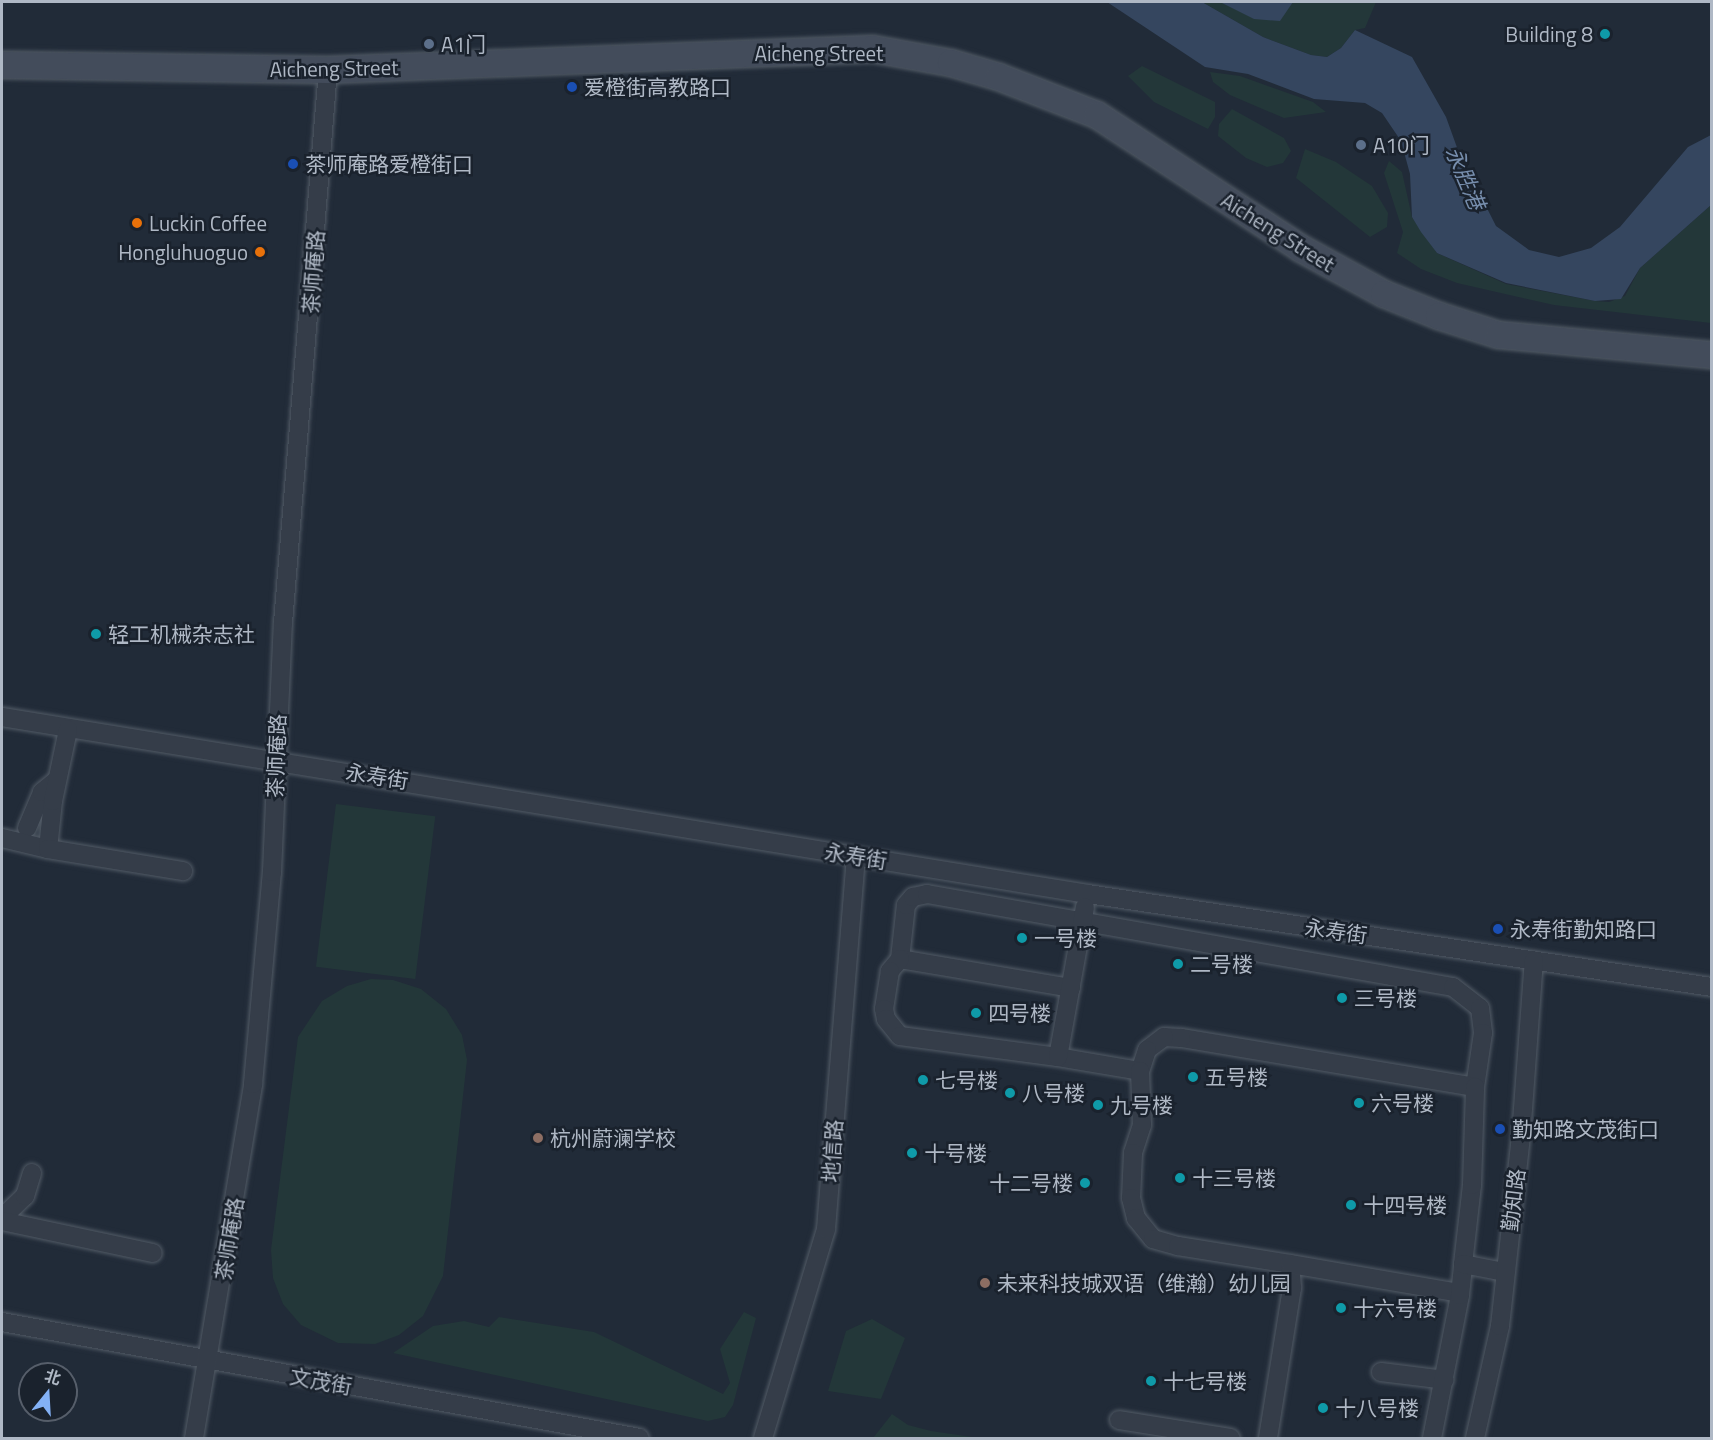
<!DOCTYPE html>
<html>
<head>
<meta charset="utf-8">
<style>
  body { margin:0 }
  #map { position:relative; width:1713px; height:1440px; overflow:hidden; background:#212b38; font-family:"Titillium Web","Noto Sans SC",sans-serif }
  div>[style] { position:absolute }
  .green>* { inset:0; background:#233739; transform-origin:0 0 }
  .water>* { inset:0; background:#35465f }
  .roads { filter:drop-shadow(0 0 2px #525b66) drop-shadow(0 0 2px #525b66) }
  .street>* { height:18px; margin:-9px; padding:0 9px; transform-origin:9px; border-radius:9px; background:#353d49 }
  .secondary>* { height:26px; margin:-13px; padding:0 13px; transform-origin:13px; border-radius:13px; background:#434c5b }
  .dots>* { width:16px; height:16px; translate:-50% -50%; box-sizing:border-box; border:3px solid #1a222d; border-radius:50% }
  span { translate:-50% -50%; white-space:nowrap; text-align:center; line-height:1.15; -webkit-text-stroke:5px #1a222d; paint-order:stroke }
  .poi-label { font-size:21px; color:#afb8c5 }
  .right { translate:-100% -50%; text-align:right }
  .left { translate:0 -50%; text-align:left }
  .street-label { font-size:21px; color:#afb8c5 }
  .water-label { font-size:22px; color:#778ead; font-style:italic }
  .frame { position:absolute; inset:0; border:3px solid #afb8c5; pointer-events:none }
  .north { position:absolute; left:18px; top:1362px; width:60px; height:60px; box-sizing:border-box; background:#1a222d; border:2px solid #565e6a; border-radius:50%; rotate:18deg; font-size:16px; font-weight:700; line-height:24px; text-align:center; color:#afb8c5 }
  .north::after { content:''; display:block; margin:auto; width:21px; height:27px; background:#83b1f6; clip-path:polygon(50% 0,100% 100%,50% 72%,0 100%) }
</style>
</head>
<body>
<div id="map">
  <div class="green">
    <div style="clip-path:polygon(1202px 2px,1376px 2px,1365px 28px,1355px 30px,1341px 48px,1327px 57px,1311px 55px,1263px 37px)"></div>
    <div style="clip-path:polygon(1142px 66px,1215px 102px,1215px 117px,1208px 129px,1154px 102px,1128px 76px)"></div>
    <div style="clip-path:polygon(1210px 72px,1240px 76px,1313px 102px,1326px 112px,1284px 118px,1230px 95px,1213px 82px)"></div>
    <div style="clip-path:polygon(1232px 109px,1284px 138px,1291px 151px,1283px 163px,1267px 167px,1246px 158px,1218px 136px,1219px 124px)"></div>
    <div style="clip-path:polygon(1305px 149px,1336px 162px,1372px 186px,1388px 213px,1387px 227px,1370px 237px,1296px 178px)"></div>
    <div style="clip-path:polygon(1389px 161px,1402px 172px,1412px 217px,1437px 253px,1506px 284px,1595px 301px,1609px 302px,1625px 296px,1640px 268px,1711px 205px,1711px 323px,1554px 305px,1457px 283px,1421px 269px,1397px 253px,1403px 232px,1384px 173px)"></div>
    <div style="left:336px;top:804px;width:100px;height:164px;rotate:7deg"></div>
    <div style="clip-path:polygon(371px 979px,393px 980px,421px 989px,446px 1009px,462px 1035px,467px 1060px,443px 1276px,423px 1316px,399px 1335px,375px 1344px,338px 1343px,301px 1325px,283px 1304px,273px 1278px,271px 1250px,298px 1037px,322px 1001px,347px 986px)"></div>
    <div style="clip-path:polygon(744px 1312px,756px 1318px,733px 1405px,725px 1417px,708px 1421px,393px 1353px,433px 1326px,464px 1321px,489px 1327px,499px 1317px,594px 1332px,723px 1394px,730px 1383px,720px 1349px)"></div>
    <div style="clip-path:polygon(872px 1319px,905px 1338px,881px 1399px,828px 1391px,846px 1331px)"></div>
    <div style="clip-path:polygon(892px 1414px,908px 1425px,931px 1431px,979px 1438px,873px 1438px)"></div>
  </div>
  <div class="water">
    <div style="clip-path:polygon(1107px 2px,1202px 2px,1263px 37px,1311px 55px,1327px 57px,1341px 48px,1355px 30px,1412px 57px,1446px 117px,1459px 153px,1496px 226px,1529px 250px,1559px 257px,1591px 248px,1620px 227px,1688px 147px,1711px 135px,1711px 205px,1640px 268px,1621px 299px,1595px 301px,1506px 283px,1437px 253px,1421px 232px,1412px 217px,1410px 174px,1401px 141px,1382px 113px,1365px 103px,1314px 99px,1248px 74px,1205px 67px)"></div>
    <div style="clip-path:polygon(1220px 2px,1293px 2px,1280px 21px,1254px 19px)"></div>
  </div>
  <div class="roads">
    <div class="street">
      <div style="left:2px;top:717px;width:1100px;rotate:9.26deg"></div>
      <div style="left:1088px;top:894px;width:631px;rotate:8.48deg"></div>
      <div style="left:27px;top:828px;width:39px;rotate:-67deg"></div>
      <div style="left:42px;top:792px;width:19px;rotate:-39deg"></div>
      <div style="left:2px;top:838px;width:47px;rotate:13.4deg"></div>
      <div style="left:48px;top:849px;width:48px;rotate:-84.1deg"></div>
      <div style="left:53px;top:801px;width:73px;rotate:-78.1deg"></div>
      <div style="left:48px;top:849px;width:137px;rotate:9.3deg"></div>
      <div style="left:900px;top:959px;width:54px;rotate:-83.7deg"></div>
      <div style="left:906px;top:905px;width:11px;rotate:-49deg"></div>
      <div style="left:913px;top:897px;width:14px;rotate:-12deg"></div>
      <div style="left:927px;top:894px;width:534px;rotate:10.03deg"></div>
      <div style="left:1453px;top:987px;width:34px;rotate:38deg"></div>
      <div style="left:1480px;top:1008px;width:25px;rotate:83deg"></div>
      <div style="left:1483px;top:1033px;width:55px;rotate:98.4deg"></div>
      <div style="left:1475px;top:1087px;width:298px;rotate:-170.5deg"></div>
      <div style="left:1181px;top:1038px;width:17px;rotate:-177deg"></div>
      <div style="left:1164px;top:1037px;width:21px;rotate:143deg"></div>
      <div style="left:1147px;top:1050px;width:22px;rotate:108deg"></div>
      <div style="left:1140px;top:1071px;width:83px;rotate:-170.3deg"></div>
      <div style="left:1071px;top:988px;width:173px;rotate:-170.4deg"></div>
      <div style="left:900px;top:959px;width:16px;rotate:130deg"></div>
      <div style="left:890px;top:971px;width:38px;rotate:99deg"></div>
      <div style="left:884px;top:1009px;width:10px;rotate:79deg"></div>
      <div style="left:886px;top:1019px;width:22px;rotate:51deg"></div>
      <div style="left:900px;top:1036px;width:159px;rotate:7.6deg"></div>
      <div style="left:1058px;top:1057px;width:152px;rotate:-79.8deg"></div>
      <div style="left:1140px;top:1071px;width:54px;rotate:87.9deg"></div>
      <div style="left:1142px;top:1125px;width:29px;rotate:108deg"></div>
      <div style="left:1133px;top:1153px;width:45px;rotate:92.5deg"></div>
      <div style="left:1131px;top:1198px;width:21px;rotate:76deg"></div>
      <div style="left:1136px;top:1218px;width:27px;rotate:51deg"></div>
      <div style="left:1153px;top:1239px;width:26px;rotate:16deg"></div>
      <div style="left:1178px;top:1246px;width:113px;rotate:9.1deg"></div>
      <div style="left:1290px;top:1264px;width:24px;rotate:85deg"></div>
      <div style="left:1292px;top:1288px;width:152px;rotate:99.1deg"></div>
      <div style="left:2px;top:1218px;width:32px;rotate:-44deg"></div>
      <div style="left:25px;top:1196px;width:24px;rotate:-73deg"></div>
      <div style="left:2px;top:1221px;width:154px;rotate:12deg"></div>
      <div style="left:1290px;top:1264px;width:172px;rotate:9.7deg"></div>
      <div style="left:1463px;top:1264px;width:80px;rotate:-83.5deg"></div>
      <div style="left:1472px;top:1185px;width:98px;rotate:-88.2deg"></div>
      <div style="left:2px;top:1322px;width:648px;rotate:10.3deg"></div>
      <div style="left:1381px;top:1372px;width:64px;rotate:7.1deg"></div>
      <div style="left:1119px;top:1420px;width:113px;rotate:9.1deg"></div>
      <div style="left:194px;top:1438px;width:359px;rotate:-80.5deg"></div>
      <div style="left:253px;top:1084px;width:213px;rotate:-84.9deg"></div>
      <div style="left:272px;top:872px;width:249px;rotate:-87.5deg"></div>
      <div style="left:283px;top:623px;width:555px;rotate:-85.35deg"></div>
      <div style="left:763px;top:1438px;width:218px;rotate:-73.2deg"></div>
      <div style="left:826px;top:1229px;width:374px;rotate:-85.4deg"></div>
      <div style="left:1432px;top:1438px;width:146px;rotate:-78.9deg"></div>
      <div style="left:1460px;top:1295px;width:31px;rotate:-84deg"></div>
      <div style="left:1463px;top:1264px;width:42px;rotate:11deg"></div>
      <div style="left:1475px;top:1438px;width:115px;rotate:-77.4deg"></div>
      <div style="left:1500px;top:1326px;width:191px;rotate:-83.7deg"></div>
      <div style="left:1521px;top:1136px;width:176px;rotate:-85.8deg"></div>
    </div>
    <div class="secondary">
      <div style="left:2px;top:65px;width:326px;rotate:0.9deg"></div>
      <div style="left:328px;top:70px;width:545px;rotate:-2.21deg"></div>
      <div style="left:873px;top:49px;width:79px;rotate:10.2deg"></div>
      <div style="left:951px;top:63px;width:50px;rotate:16.3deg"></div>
      <div style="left:999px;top:77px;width:105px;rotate:21.2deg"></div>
      <div style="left:1097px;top:115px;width:243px;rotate:33.2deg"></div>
      <div style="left:1300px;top:248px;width:96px;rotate:28.7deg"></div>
      <div style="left:1384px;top:294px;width:59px;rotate:21.8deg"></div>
      <div style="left:1439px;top:316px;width:63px;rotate:17.6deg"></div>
      <div style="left:1499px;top:335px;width:214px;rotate:5.4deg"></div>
    </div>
  </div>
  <div class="dots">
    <div style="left:1605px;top:34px;background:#0f9aa8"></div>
    <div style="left:429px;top:44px;background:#5c6f8a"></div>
    <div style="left:572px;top:87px;background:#1a4fb4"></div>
    <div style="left:1361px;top:145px;background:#5c6f8a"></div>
    <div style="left:293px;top:164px;background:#1a4fb4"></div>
    <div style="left:137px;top:223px;background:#e8710a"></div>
    <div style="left:260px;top:252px;background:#e8710a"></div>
    <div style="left:96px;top:634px;background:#0f9aa8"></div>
    <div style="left:1498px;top:929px;background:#1a4fb4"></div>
    <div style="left:1022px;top:938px;background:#0f9aa8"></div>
    <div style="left:1178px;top:964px;background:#0f9aa8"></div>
    <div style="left:1342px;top:998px;background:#0f9aa8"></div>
    <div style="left:976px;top:1013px;background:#0f9aa8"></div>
    <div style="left:1193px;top:1077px;background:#0f9aa8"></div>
    <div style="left:923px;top:1080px;background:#0f9aa8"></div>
    <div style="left:1010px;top:1093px;background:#0f9aa8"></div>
    <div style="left:1359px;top:1103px;background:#0f9aa8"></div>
    <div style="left:1098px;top:1105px;background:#0f9aa8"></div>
    <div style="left:1500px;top:1129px;background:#1a4fb4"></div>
    <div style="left:538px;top:1138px;background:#8d6e63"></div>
    <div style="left:912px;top:1153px;background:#0f9aa8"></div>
    <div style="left:1180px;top:1178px;background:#0f9aa8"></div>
    <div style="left:1085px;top:1183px;background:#0f9aa8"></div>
    <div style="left:1351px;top:1205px;background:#0f9aa8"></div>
    <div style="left:985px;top:1283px;background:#8d6e63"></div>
    <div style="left:1341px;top:1308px;background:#0f9aa8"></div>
    <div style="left:1151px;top:1381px;background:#0f9aa8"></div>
    <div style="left:1323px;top:1408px;background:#0f9aa8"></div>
  </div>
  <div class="poi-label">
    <span class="right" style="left:1593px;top:34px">Building 8</span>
    <span class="left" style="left:441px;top:44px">A1门</span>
    <span class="left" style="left:584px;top:87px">爱橙街高教路口</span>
    <span class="left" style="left:1373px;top:145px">A10门</span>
    <span class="left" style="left:305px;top:164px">茶师庵路爱橙街口</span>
    <span class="left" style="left:149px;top:223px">Luckin Coffee</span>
    <span class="right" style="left:248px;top:252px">Hongluhuoguo</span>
    <span class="left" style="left:108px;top:634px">轻工机械杂志社</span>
    <span class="left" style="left:1510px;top:929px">永寿街勤知路口</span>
    <span class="left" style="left:1034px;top:938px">一号楼</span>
    <span class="left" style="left:1190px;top:964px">二号楼</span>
    <span class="left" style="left:1354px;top:998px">三号楼</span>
    <span class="left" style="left:988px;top:1013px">四号楼</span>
    <span class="left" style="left:1205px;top:1077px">五号楼</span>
    <span class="left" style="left:935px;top:1080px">七号楼</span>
    <span class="left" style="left:1022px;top:1093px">八号楼</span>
    <span class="left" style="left:1371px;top:1103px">六号楼</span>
    <span class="left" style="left:1110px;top:1105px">九号楼</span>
    <span class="left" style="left:1512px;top:1129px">勤知路文茂街口</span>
    <span class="left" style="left:550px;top:1138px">杭州蔚澜学校</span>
    <span class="left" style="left:924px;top:1153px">十号楼</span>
    <span class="left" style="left:1192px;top:1178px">十三号楼</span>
    <span class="right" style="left:1073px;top:1183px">十二号楼</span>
    <span class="left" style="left:1363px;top:1205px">十四号楼</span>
    <span class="left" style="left:997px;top:1283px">未来科技城双语（维瀚）幼儿园</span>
    <span class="left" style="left:1353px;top:1308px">十六号楼</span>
    <span class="left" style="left:1163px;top:1381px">十七号楼</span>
    <span class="left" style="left:1335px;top:1408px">十八号楼</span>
  </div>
  <div class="street-label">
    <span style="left:819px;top:53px">Aicheng Street</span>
    <span style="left:334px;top:68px;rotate:-1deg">Aicheng Street</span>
    <span style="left:1278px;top:232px;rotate:32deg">Aicheng Street</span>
    <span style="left:313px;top:272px;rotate:-86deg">茶师庵路</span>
    <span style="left:276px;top:756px;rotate:-88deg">茶师庵路</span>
    <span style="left:377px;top:776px;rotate:9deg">永寿街</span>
    <span style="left:856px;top:856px;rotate:9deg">永寿街</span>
    <span style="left:1336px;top:931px;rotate:8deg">永寿街</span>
    <span style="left:832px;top:1151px;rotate:-86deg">地信路</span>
    <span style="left:1513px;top:1200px;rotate:-83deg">勤知路</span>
    <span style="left:229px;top:1239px;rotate:-81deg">茶师庵路</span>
    <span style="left:321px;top:1381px;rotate:10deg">文茂街</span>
  </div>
  <div class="water-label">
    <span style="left:1465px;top:178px;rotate:67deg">永胜港</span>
  </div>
  <div class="frame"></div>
  <div class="north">北</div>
</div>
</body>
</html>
